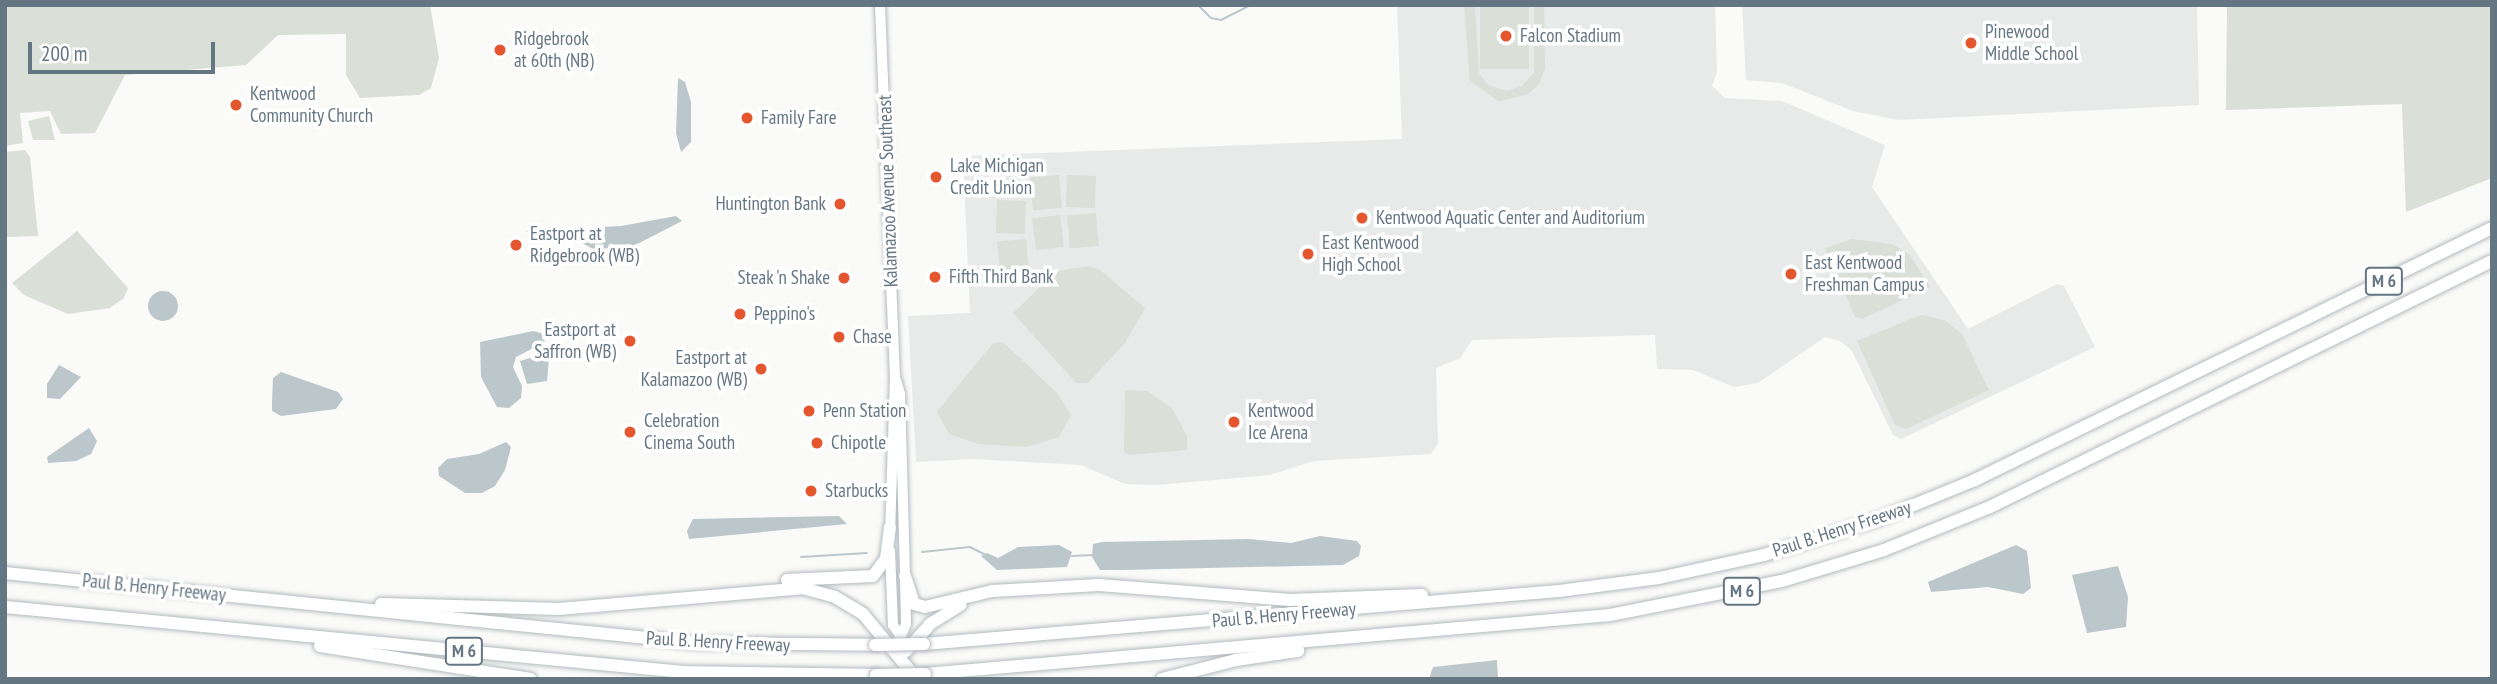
<!DOCTYPE html>
<html>
<head>
<meta charset="utf-8">
<style>
  body { margin:0 }
  #map { position:relative; width:2497px; height:684px; overflow:hidden; background:#fafaf8; font-family:"PT Sans Narrow",sans-serif }
  div>[style] { position:absolute }
  .built>* { inset:0; background:#e8e9e9 }
  .green>* { inset:0; background:#dadfd7; transform-origin:0 0 }
  .water>* { inset:0; background:#bbc7cb }
  .round { border-radius:50% }
  .stream>* { height:2px; margin:-1px; padding:0 1px; transform-origin:1px; border-radius:1px; background:#bbc7cb }
  .roads { filter:drop-shadow(0 0 2px #b3babf) drop-shadow(0 0 2px #b3babf) }
  .secondary>* { height:10px; margin:-5px; padding:0 5px; transform-origin:5px; border-radius:5px; background:#fff }
  .highway>* { height:12px; margin:-6px; padding:0 6px; transform-origin:6px; border-radius:6px; background:#fff }
  .bridges { filter:drop-shadow(0 0 2px #b4b9bd) drop-shadow(0 0 2px #b4b9bd) }
  .highway-bridge>* { height:12px; margin:-6px; padding:0 6px; transform-origin:6px; border-radius:6px; background:#fff }
  .dots>* { width:19px; height:19px; translate:-50% -50%; box-sizing:border-box; border:4px solid #fff; border-radius:50% }
  span { translate:-50% -50%; white-space:nowrap; text-align:center; line-height:1.15; -webkit-text-stroke:7px #fff; paint-order:stroke }
  .shield-label span { padding:2px 5px; background:#fff; border:2px solid; border-radius:5px; -webkit-text-stroke-width:0 }
  .shield-label { font-size:18px; color:#657683; font-weight:700 }
  .poi-label { font-size:19px; color:#657683 }
  .left { translate:0 -50%; text-align:left }
  .right { translate:-100% -50%; text-align:right }
  .street-label { font-size:19px; color:#657683 }
  .frame { position:absolute; inset:0; border:7px solid #657683; pointer-events:none }
  .scale { position:absolute; left:28px; top:42px; width:187px; height:32px; box-sizing:border-box; border:4px solid #657683; border-top:0; padding-left:9px; font-size:21px; line-height:24px; white-space:nowrap; color:#657683; -webkit-text-stroke:5px #fff; paint-order:stroke }
</style>
</head>
<body>
<div id="map">
  <div class="built">
    <div style="clip-path:polygon(1397px 5px,1715px 5px,1717px 72px,1712px 86px,1725px 98px,1782px 101px,1885px 145px,1872px 187px,1968px 329px,2057px 284px,2064px 286px,2095px 347px,1901px 439px,1893px 435px,1852px 351px,1840px 341px,1825px 337px,1758px 383px,1734px 387px,1693px 370px,1657px 369px,1655px 335px,1472px 340px,1460px 358px,1436px 368px,1438px 444px,1431px 454px,1314px 461px,1270px 475px,1156px 485px,1125px 484px,1081px 465px,973px 459px,916px 462px,908px 316px,970px 313px,963px 156px,1402px 139px)"></div>
    <div style="clip-path:polygon(1742px 5px,2197px 5px,2199px 105px,1898px 120px,1853px 111px,1782px 83px,1746px 80px)"></div>
  </div>
  <div class="green">
    <div style="clip-path:polygon(5px 5px,430px 5px,439px 58px,431px 88px,419px 95px,360px 98px,346px 75px,346px 34px,278px 35px,246px 65px,125px 75px,95px 133px,61px 134px,50px 111px,20px 113px,23px 143px,5px 146px)"></div>
    <div style="clip-path:polygon(1464px 5px,1475px 5px,1479px 73px,1488px 85px,1507px 91px,1522px 86px,1534px 73px,1534px 5px,1544px 5px,1545px 69px,1539px 84px,1527px 95px,1498px 101px,1470px 81px)"></div>
    <div style="left:1480px;top:5px;width:49px;height:64px"></div>
    <div style="clip-path:polygon(2227px 5px,2492px 5px,2492px 178px,2406px 212px,2402px 104px,2226px 110px)"></div>
    <div style="clip-path:polygon(49px 116px,55px 140px,33px 140px,28px 121px)"></div>
    <div style="clip-path:polygon(25px 150px,30px 157px,38px 236px,9px 237px,5px 236px,5px 152px)"></div>
    <div style="left:1059px;top:175px;width:33px;height:29px;rotate:85deg"></div>
    <div style="left:1067px;top:175px;width:29px;height:32px;rotate:2deg"></div>
    <div style="left:997px;top:200px;width:29px;height:33px;rotate:2deg"></div>
    <div style="left:1096px;top:213px;width:33px;height:29px;rotate:85deg"></div>
    <div style="left:1060px;top:215px;width:32px;height:28px;rotate:83deg"></div>
    <div style="clip-path:polygon(77px 231px,128px 288px,124px 298px,110px 308px,68px 314px,24px 295px,12px 283px)"></div>
    <div style="left:1026px;top:239px;width:32px;height:29px;rotate:85deg"></div>
    <div style="clip-path:polygon(1852px 239px,1892px 244px,1910px 255px,1930px 287px,1862px 319px,1855px 317px,1825px 248px)"></div>
    <div style="clip-path:polygon(1089px 266px,1100px 270px,1145px 308px,1125px 343px,1088px 383px,1076px 383px,1013px 313px,1057px 271px)"></div>
    <div style="clip-path:polygon(1921px 315px,1944px 320px,1962px 334px,1989px 390px,1906px 429px,1895px 425px,1857px 341px)"></div>
    <div style="clip-path:polygon(1003px 342px,1058px 394px,1071px 415px,1059px 437px,1027px 447px,978px 444px,949px 434px,937px 412px,993px 343px)"></div>
    <div style="clip-path:polygon(1125px 390px,1147px 391px,1172px 408px,1187px 436px,1187px 450px,1129px 455px,1124px 451px)"></div>
  </div>
  <div class="water">
    <div style="clip-path:polygon(678px 78px,685px 82px,691px 102px,691px 142px,681px 152px,676px 133px)"></div>
    <div style="clip-path:polygon(676px 216px,682px 221px,610px 258px,567px 235px,524px 231px,621px 226px)"></div>
    <div class="round" style="left:148px;top:291px;width:30px;height:30px"></div>
    <div style="clip-path:polygon(533px 331px,541px 333px,545px 342px,516px 357px,513px 367px,522px 386px,521px 398px,509px 408px,497px 407px,481px 377px,480px 342px)"></div>
    <div style="clip-path:polygon(543px 354px,549px 359px,547px 381px,527px 384px,520px 361px)"></div>
    <div style="clip-path:polygon(59px 365px,81px 377px,60px 399px,47px 398px,47px 384px)"></div>
    <div style="clip-path:polygon(281px 372px,338px 392px,343px 399px,336px 409px,281px 416px,272px 411px,272px 402px,273px 378px)"></div>
    <div style="clip-path:polygon(89px 428px,97px 441px,91px 454px,76px 461px,48px 463px,47px 457px)"></div>
    <div style="clip-path:polygon(506px 442px,511px 447px,505px 470px,495px 486px,482px 493px,465px 493px,439px 476px,438px 468px,447px 459px,479px 454px)"></div>
    <div style="clip-path:polygon(839px 516px,847px 524px,689px 539px,687px 531px,693px 519px)"></div>
    <div style="clip-path:polygon(1320px 536px,1357px 541px,1361px 546px,1359px 556px,1343px 565px,1122px 570px,1100px 570px,1092px 557px,1093px 544px,1102px 542px,1249px 539px,1291px 543px)"></div>
    <div style="clip-path:polygon(1059px 545px,1072px 552px,1067px 567px,997px 570px,981px 556px,987px 553px,998px 558px,1018px 547px)"></div>
    <div style="clip-path:polygon(2016px 545px,2027px 551px,2031px 588px,2023px 594px,1988px 587px,1931px 592px,1928px 582px)"></div>
    <div style="clip-path:polygon(2118px 566px,2128px 597px,2126px 627px,2087px 633px,2072px 575px)"></div>
    <div style="clip-path:polygon(1497px 660px,1498px 679px,1429px 679px,1433px 667px)"></div>
  </div>
  <div class="stream">
    <div style="left:1198px;top:5px;width:18px;rotate:45deg"></div>
    <div style="left:1211px;top:18px;width:10px;rotate:11deg"></div>
    <div style="left:1221px;top:20px;width:33px;rotate:-27deg"></div>
    <div style="left:922px;top:552px;width:48px;rotate:-5.9deg"></div>
    <div style="left:970px;top:547px;width:16px;rotate:27deg"></div>
    <div style="left:1072px;top:556px;width:21px;rotate:-3deg"></div>
    <div style="left:801px;top:557px;width:66px;rotate:-3.5deg"></div>
  </div>
  <div class="roads">
    <div class="secondary">
      <div style="left:880px;top:5px;width:371px;rotate:87.7deg"></div>
      <div style="left:895px;top:376px;width:157px;rotate:91.8deg"></div>
      <div style="left:896px;top:380px;width:15px;rotate:74deg"></div>
      <div style="left:900px;top:394px;width:182px;rotate:88.4deg"></div>
      <div style="left:905px;top:576px;width:48px;rotate:88.8deg"></div>
      <div style="left:906px;top:624px;width:16px;rotate:112deg"></div>
      <div style="left:890px;top:551px;width:74px;rotate:87.7deg"></div>
      <div style="left:893px;top:625px;width:12px;rotate:55deg"></div>
    </div>
    <div class="highway">
      <div style="left:5px;top:573px;width:696px;rotate:5.78deg"></div>
      <div style="left:697px;top:643px;width:178px;rotate:0.6deg"></div>
      <div style="left:905px;top:576px;width:29px;rotate:72deg"></div>
      <div style="left:914px;top:604px;width:11px;rotate:15deg"></div>
      <div style="left:925px;top:607px;width:69px;rotate:-13.4deg"></div>
      <div style="left:992px;top:591px;width:107px;rotate:-3.2deg"></div>
      <div style="left:1099px;top:585px;width:192px;rotate:4.5deg"></div>
      <div style="left:1290px;top:600px;width:132px;rotate:-2.2deg"></div>
      <div style="left:787px;top:580px;width:86px;rotate:-2.7deg"></div>
      <div style="left:873px;top:576px;width:21px;rotate:-53deg"></div>
      <div style="left:886px;top:559px;width:32px;rotate:-83deg"></div>
      <div style="left:381px;top:604px;width:178px;rotate:1.6deg"></div>
      <div style="left:559px;top:609px;width:244px;rotate:-4.9deg"></div>
      <div style="left:802px;top:588px;width:34px;rotate:15deg"></div>
      <div style="left:835px;top:597px;width:33px;rotate:31deg"></div>
      <div style="left:863px;top:614px;width:85px;rotate:50.3deg"></div>
      <div style="left:5px;top:607px;width:682px;rotate:5.47deg"></div>
      <div style="left:684px;top:672px;width:192px;rotate:0.9deg"></div>
      <div style="left:924px;top:644px;width:637px;rotate:-4.77deg"></div>
      <div style="left:1559px;top:591px;width:101px;rotate:-7.4deg"></div>
      <div style="left:1659px;top:578px;width:107px;rotate:-12.4deg"></div>
      <div style="left:1764px;top:555px;width:118px;rotate:-17.2deg"></div>
      <div style="left:1877px;top:520px;width:106px;rotate:-22.2deg"></div>
      <div style="left:1975px;top:480px;width:575px;rotate:-25.99deg"></div>
      <div style="left:320px;top:646px;width:213px;rotate:8.9deg"></div>
      <div style="left:906px;top:651px;width:36px;rotate:-48deg"></div>
      <div style="left:930px;top:624px;width:36px;rotate:-32deg"></div>
      <div style="left:925px;top:674px;width:688px;rotate:-4.92deg"></div>
      <div style="left:1610px;top:615px;width:175px;rotate:-11.2deg"></div>
      <div style="left:1782px;top:581px;width:107px;rotate:-16.9deg"></div>
      <div style="left:1884px;top:550px;width:114px;rotate:-22.1deg"></div>
      <div style="left:1990px;top:507px;width:559px;rotate:-26.11deg"></div>
      <div style="left:1162px;top:679px;width:76px;rotate:-14.4deg"></div>
      <div style="left:1236px;top:660px;width:63px;rotate:-8.3deg"></div>
    </div>
  </div>
  <div class="bridges">
    <div class="highway-bridge">
      <div style="left:875px;top:645px;width:49px;rotate:-1.2deg"></div>
      <div style="left:876px;top:675px;width:49px;rotate:-1.2deg"></div>
    </div>
  </div>
  <div class="dots">
    <div style="left:1506px;top:36px;background:#e4572e"></div>
    <div style="left:1971px;top:43px;background:#e4572e"></div>
    <div style="left:500px;top:50px;background:#e4572e"></div>
    <div style="left:236px;top:105px;background:#e4572e"></div>
    <div style="left:747px;top:118px;background:#e4572e"></div>
    <div style="left:936px;top:177px;background:#e4572e"></div>
    <div style="left:840px;top:204px;background:#e4572e"></div>
    <div style="left:1362px;top:218px;background:#e4572e"></div>
    <div style="left:516px;top:245px;background:#e4572e"></div>
    <div style="left:1308px;top:254px;background:#e4572e"></div>
    <div style="left:1791px;top:274px;background:#e4572e"></div>
    <div style="left:935px;top:277px;background:#e4572e"></div>
    <div style="left:844px;top:278px;background:#e4572e"></div>
    <div style="left:740px;top:314px;background:#e4572e"></div>
    <div style="left:839px;top:337px;background:#e4572e"></div>
    <div style="left:630px;top:341px;background:#e4572e"></div>
    <div style="left:761px;top:369px;background:#e4572e"></div>
    <div style="left:809px;top:411px;background:#e4572e"></div>
    <div style="left:1234px;top:422px;background:#e4572e"></div>
    <div style="left:630px;top:432px;background:#e4572e"></div>
    <div style="left:817px;top:443px;background:#e4572e"></div>
    <div style="left:811px;top:491px;background:#e4572e"></div>
  </div>
  <div class="shield-label">
    <span style="left:2384px;top:281px">M 6</span>
    <span style="left:1742px;top:591px">M 6</span>
    <span style="left:464px;top:651px">M 6</span>
  </div>
  <div class="poi-label">
    <span class="left" style="left:1985px;top:43px">Pinewood<br>Middle School</span>
    <span class="left" style="left:1520px;top:36px">Falcon Stadium</span>
    <span class="left" style="left:514px;top:50px">Ridgebrook<br>at 60th (NB)</span>
    <span class="left" style="left:250px;top:105px">Kentwood<br>Community Church</span>
    <span class="left" style="left:761px;top:118px">Family Fare</span>
    <span class="left" style="left:950px;top:177px">Lake Michigan<br>Credit Union</span>
    <span class="right" style="left:826px;top:204px">Huntington Bank</span>
    <span class="left" style="left:1376px;top:218px">Kentwood Aquatic Center and Auditorium</span>
    <span class="left" style="left:530px;top:245px">Eastport at<br>Ridgebrook (WB)</span>
    <span class="left" style="left:1322px;top:254px">East Kentwood<br>High School</span>
    <span class="left" style="left:1805px;top:274px">East Kentwood<br>Freshman Campus</span>
    <span class="left" style="left:949px;top:277px">Fifth Third Bank</span>
    <span class="right" style="left:830px;top:278px">Steak 'n Shake</span>
    <span class="left" style="left:754px;top:314px">Peppino's</span>
    <span class="right" style="left:616px;top:341px">Eastport at<br>Saffron (WB)</span>
    <span class="left" style="left:853px;top:337px">Chase</span>
    <span class="right" style="left:747px;top:369px">Eastport at<br>Kalamazoo (WB)</span>
    <span class="left" style="left:823px;top:411px">Penn Station</span>
    <span class="left" style="left:1248px;top:422px">Kentwood<br>Ice Arena</span>
    <span class="left" style="left:644px;top:432px">Celebration<br>Cinema South</span>
    <span class="left" style="left:831px;top:443px">Chipotle</span>
    <span class="left" style="left:825px;top:491px">Starbucks</span>
  </div>
  <div class="street-label">
    <span style="left:888px;top:191px;rotate:-92deg">Kalamazoo Avenue Southeast</span>
    <span style="left:1842px;top:529px;rotate:-18deg">Paul B. Henry Freeway</span>
    <span style="left:154px;top:588px;rotate:6deg">Paul B. Henry Freeway</span>
    <span style="left:1284px;top:615px;rotate:-5deg">Paul B. Henry Freeway</span>
    <span style="left:718px;top:642px;rotate:3deg">Paul B. Henry Freeway</span>
  </div>
  <div class="frame"></div>
  <div class="scale">200 m</div>
</div>
</body>
</html>
